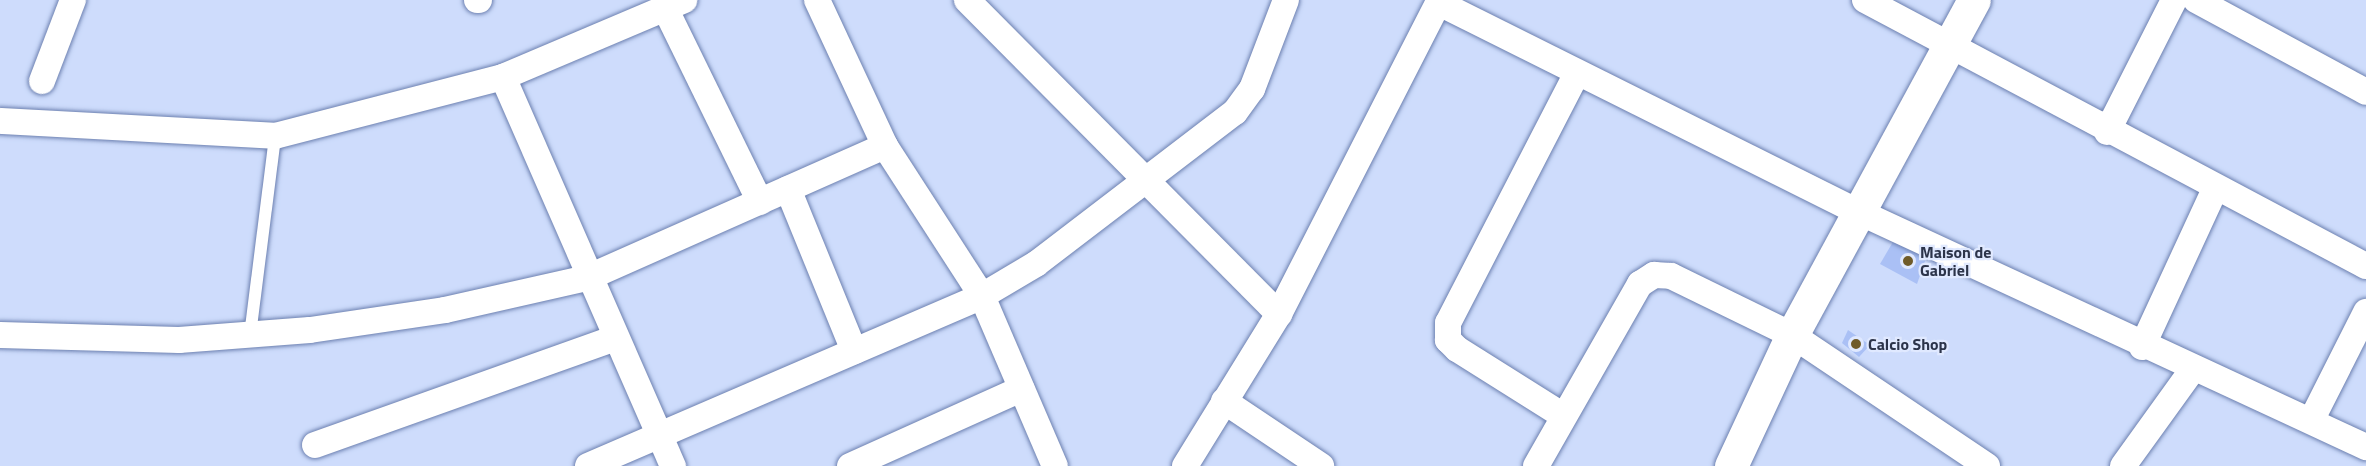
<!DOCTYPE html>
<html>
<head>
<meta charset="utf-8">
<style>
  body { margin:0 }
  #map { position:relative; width:2366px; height:466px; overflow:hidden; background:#cedcfc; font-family:"Titillium Web",sans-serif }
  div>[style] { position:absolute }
  .building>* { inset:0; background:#aac0f5 }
  .roads { filter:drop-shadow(0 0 2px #6c80b0) drop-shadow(0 0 2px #6c80b0) }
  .lane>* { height:12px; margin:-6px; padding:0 6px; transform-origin:6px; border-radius:6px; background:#fff }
  .street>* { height:26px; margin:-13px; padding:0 13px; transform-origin:13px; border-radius:13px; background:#fff }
  .secondary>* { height:33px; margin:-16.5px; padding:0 16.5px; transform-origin:16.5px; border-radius:16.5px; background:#fff }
  .dots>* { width:16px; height:16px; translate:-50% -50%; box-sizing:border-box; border:3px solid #e0e9ff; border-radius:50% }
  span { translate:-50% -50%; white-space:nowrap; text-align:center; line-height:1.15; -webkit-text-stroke:4.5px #e0e9ff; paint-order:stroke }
  .poi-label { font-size:16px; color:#2c344a; font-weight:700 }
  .left { translate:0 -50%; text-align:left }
</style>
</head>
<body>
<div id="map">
  <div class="building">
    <div style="clip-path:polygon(1897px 235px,1929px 250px,1917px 284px,1880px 264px)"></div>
    <div style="clip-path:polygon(1848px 330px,1870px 345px,1859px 357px,1842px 343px)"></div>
  </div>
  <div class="roads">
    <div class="lane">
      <div style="left:250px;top:335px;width:201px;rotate:-82.8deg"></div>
    </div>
    <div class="street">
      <div style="left:477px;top:0;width:2px"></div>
      <div style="left:817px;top:0;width:161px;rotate:65deg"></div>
      <div style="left:885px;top:146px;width:179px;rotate:57.1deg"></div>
      <div style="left:982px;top:296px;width:185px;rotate:66.8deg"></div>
      <div style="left:967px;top:0;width:443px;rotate:45.2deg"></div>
      <div style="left:1865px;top:0;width:567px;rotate:27.97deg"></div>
      <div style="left:2196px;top:0;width:193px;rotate:28.4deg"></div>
      <div style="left:1439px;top:3px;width:469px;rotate:26.5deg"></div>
      <div style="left:1859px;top:212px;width:559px;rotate:24.87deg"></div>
      <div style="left:665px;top:8px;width:216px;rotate:63.9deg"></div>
      <div style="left:503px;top:77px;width:425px;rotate:66.4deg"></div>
      <div style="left:42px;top:81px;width:87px;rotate:-69.1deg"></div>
      <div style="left:0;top:121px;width:275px;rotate:3.1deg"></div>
      <div style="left:275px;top:136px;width:236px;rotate:-14.5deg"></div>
      <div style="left:503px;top:77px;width:197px;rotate:-23deg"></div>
      <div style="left:2107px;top:132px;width:148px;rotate:-63.1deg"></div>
      <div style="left:788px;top:189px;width:175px;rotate:67.8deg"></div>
      <div style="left:0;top:335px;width:179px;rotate:1.6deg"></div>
      <div style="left:179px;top:340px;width:131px;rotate:-4.4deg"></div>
      <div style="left:310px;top:330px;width:136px;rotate:-8.4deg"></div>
      <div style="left:445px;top:310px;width:146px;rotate:-12.7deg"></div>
      <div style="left:587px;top:278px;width:326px;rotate:-23.9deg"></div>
      <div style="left:2142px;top:347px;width:174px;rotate:-65.2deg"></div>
      <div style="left:1224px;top:401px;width:117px;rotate:33.8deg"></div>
      <div style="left:1562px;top:415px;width:124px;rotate:-147.8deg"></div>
      <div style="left:1457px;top:349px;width:13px;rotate:-135deg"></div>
      <div style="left:1448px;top:340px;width:17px;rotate:-90deg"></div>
      <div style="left:1448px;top:323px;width:281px;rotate:-62.7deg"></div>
      <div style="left:2312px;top:419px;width:120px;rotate:-63.2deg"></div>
      <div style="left:315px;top:445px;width:316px;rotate:-19.6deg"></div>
      <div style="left:588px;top:466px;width:429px;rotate:-23.3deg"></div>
      <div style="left:982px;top:296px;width:63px;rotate:-30.7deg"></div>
      <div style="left:1036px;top:264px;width:250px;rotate:-37.4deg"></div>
      <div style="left:1235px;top:112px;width:29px;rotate:-54deg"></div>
      <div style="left:1252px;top:89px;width:95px;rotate:-69.1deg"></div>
      <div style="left:850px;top:466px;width:188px;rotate:-24.2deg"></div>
      <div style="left:1185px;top:466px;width:179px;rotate:-58.3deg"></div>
      <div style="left:1279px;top:314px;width:353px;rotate:-62.9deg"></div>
      <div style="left:1536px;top:466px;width:210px;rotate:-60.3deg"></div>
      <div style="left:1640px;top:284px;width:17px;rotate:-33deg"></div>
      <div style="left:1654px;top:275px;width:17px;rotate:3deg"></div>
      <div style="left:1671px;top:276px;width:135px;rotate:26deg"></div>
      <div style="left:1792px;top:335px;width:235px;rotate:33.9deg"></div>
      <div style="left:2123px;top:466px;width:120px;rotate:-54.2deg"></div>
    </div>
    <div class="secondary">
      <div style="left:1731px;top:466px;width:145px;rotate:-65deg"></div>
      <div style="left:1792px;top:335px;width:381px;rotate:-61.5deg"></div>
    </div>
  </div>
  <div class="dots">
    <div style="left:1908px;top:261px;background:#6f5b2a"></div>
    <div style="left:1856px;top:344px;background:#6f5b2a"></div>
  </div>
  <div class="poi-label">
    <span class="left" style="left:1920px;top:261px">Maison de<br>Gabriel</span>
    <span class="left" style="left:1868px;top:344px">Calcio Shop</span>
  </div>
</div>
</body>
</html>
